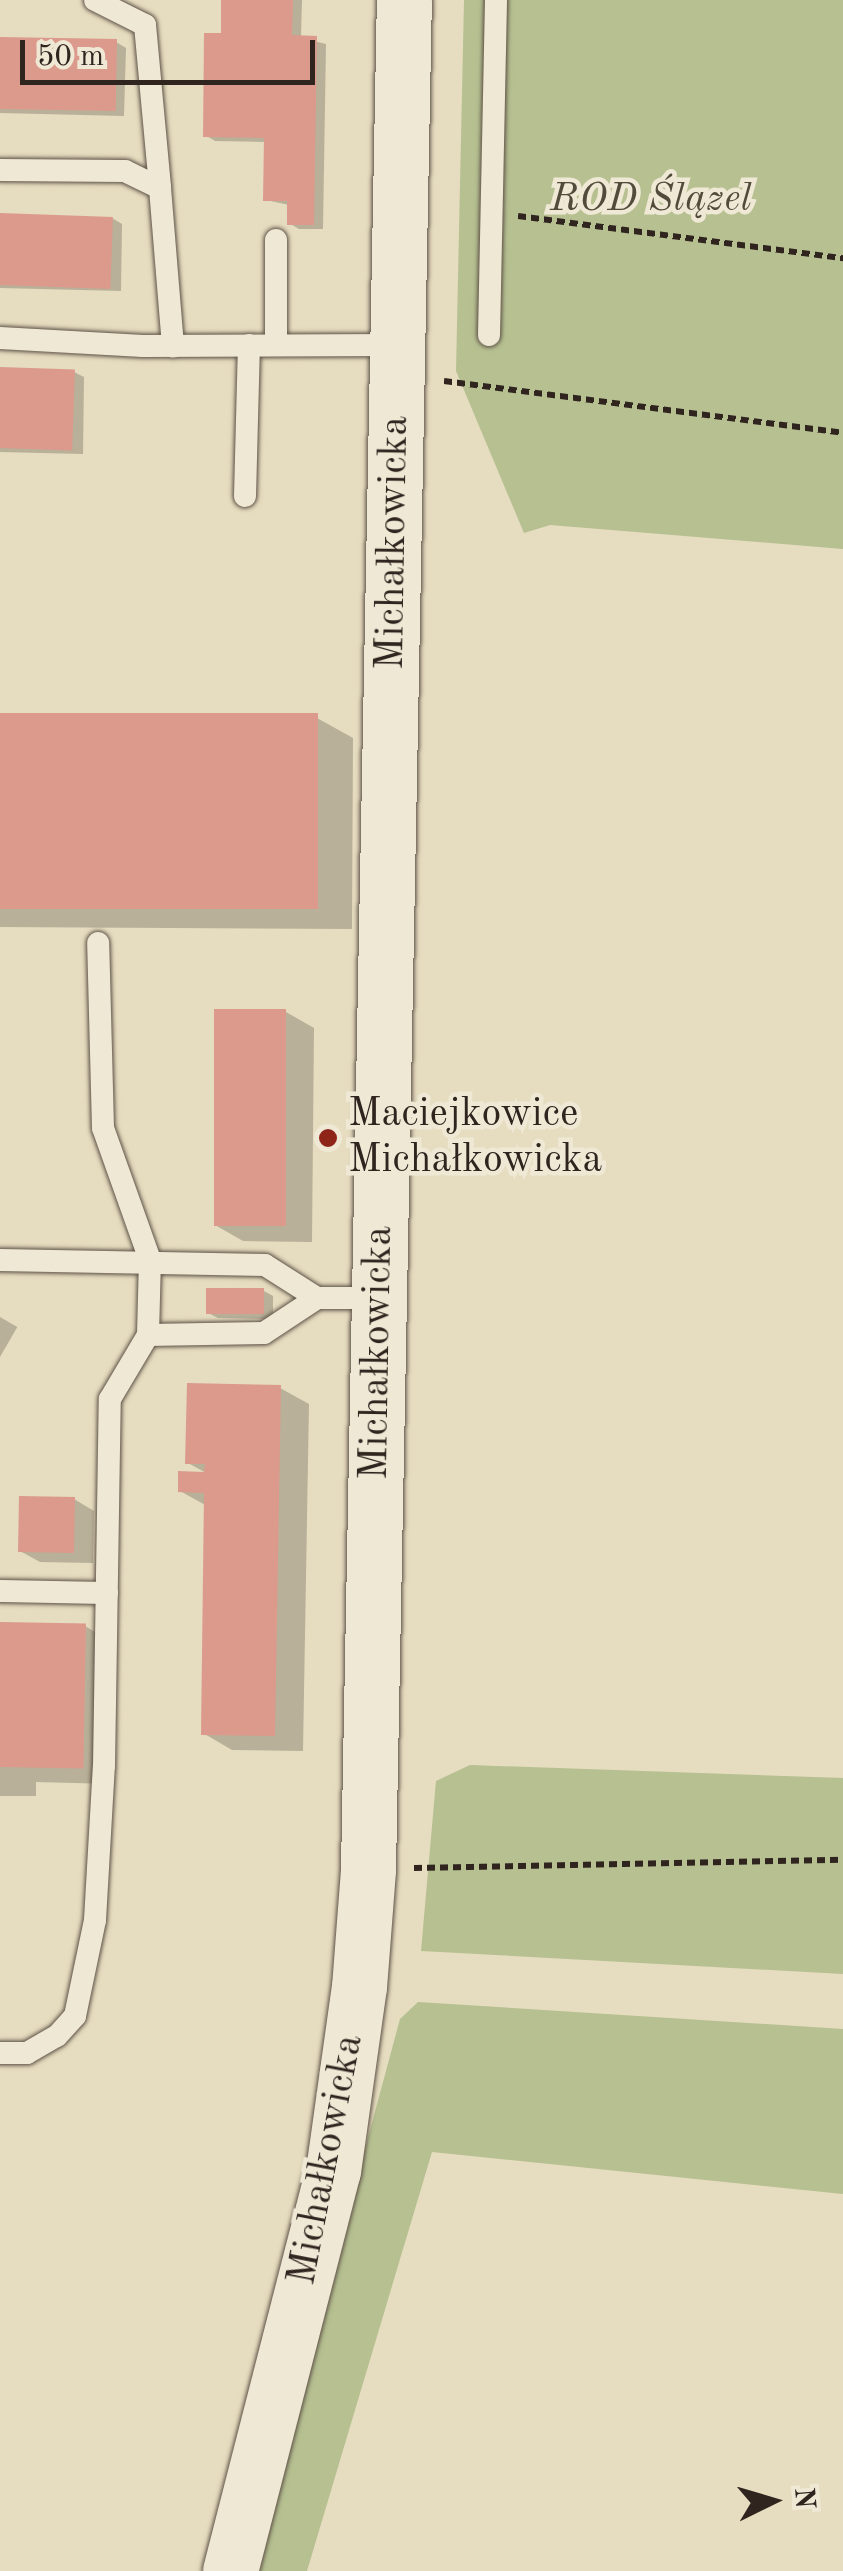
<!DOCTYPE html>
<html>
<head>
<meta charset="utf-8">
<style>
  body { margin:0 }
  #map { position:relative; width:843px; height:2571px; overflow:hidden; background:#e6dcbf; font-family:"Old Standard TT",serif }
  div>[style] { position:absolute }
  .green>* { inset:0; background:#b6c091 }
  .shadow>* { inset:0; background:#0003; transform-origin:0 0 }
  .building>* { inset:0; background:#db9a8c; transform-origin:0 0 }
  .path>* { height:6px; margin-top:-3px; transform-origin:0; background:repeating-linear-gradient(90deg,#30241f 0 8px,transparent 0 13px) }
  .roads { filter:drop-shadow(0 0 2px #5e5247) drop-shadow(0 0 2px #5e5247) }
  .lane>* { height:22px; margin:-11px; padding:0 11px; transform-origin:11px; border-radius:11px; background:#efe8d5 }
  .secondary>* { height:55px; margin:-27.5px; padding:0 27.5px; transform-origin:27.5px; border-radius:27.5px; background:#efe8d5 }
  .dots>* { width:28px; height:28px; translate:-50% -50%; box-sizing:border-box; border:5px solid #efe8d5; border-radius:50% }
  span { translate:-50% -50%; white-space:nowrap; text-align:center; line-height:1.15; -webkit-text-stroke:9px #efe8d5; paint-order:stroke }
  .park-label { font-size:40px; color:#524b3c; font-style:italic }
  .street-label { font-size:40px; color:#30241f }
  .poi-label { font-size:40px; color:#30241f }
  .left { translate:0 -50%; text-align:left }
  .north { position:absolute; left:723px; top:2451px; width:100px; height:100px; -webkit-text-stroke:8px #efe8d5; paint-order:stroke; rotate:85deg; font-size:28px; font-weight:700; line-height:40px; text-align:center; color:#30241f }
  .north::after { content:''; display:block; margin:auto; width:35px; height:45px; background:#30241f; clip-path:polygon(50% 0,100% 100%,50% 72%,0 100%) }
  .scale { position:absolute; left:20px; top:40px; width:295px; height:45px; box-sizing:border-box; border:5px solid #30241f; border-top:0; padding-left:12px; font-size:30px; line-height:35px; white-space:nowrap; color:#30241f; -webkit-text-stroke:8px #efe8d5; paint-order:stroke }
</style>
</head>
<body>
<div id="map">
  <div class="green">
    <div style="clip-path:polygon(464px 0,843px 0,843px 549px,550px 525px,524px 533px,456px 371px)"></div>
    <div style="clip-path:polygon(470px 1765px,843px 1778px,843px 1974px,421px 1951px,436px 1781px)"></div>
    <div style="clip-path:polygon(418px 2002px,843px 2029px,843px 2194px,432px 2152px,307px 2571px,251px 2571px,400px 2019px)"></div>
  </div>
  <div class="shadow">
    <div style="clip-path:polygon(224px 0,302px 0,301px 38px,326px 44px,323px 229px,299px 229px,289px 223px,289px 205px,266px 200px,267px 142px,215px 141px,205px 135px,223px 36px)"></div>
    <div style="clip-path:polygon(0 40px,116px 42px,126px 48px,124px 116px,0 113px)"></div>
    <div style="clip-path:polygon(0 216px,112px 218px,122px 224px,121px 291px,0 288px)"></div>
    <div style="clip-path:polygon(0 370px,74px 372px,84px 377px,83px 454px,0 452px)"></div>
    <div style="clip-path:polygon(0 716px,317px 718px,353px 738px,352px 929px,0 927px)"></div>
    <div style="clip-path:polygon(286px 1012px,314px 1028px,312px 1242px,243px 1241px,215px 1225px)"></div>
    <div style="clip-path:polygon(264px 1291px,273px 1296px,273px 1319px,218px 1318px,208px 1313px)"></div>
    <div style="left:0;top:1317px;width:20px;height:118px;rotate:30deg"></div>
    <div style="clip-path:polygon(280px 1388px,309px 1404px,303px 1751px,232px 1750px,203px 1733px,207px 1506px,180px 1491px,208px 1474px,188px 1463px)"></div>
    <div style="clip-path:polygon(74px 1499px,94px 1511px,93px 1563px,40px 1562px,20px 1551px)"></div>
    <div style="clip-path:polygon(0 1624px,85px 1626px,114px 1643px,112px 1784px,36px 1782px,36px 1796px,0 1796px)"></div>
  </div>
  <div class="building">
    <div style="clip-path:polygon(221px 0,293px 0,292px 35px,317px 36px,314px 225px,287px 225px,287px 201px,263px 201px,264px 138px,203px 137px,204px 33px,221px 33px)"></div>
    <div style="left:0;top:37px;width:117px;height:72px;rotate:1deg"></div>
    <div style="left:0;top:213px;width:113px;height:72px;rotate:2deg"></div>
    <div style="left:0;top:367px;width:75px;height:81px;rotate:2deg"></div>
    <div style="left:0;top:713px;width:318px;height:196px"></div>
    <div style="left:214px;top:1009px;width:72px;height:217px"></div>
    <div style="left:206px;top:1288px;width:58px;height:26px"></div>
    <div style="clip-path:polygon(187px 1383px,281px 1385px,275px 1736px,201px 1735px,204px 1493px,178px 1492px,178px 1471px,204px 1472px,205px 1464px,185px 1464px)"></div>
    <div style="left:19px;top:1496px;width:56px;height:56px;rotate:1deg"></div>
    <div style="left:0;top:1622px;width:86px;height:145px;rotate:1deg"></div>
  </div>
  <div class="path">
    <div style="left:518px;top:216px;width:328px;rotate:7.4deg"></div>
    <div style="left:444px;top:381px;width:402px;rotate:7.4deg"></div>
    <div style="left:414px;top:1868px;width:429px;rotate:-1.1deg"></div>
  </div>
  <div class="roads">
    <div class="lane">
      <div style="left:95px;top:0;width:56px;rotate:26.6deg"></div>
      <div style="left:145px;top:25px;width:164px;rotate:84.7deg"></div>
      <div style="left:0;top:170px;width:125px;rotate:0.5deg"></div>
      <div style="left:125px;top:171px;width:39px;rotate:26deg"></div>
      <div style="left:160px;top:188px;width:159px;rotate:85.3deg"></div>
      <div style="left:489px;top:335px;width:335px;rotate:-88.8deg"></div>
      <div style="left:0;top:338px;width:143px;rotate:3.2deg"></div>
      <div style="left:143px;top:346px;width:255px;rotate:-0.2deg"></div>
      <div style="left:276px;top:345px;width:105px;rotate:-90deg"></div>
      <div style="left:245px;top:496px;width:151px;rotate:-88.5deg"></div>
      <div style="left:0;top:1260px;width:265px;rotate:1.1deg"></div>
      <div style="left:265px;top:1265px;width:62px;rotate:32.4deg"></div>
      <div style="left:317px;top:1298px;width:62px"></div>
      <div style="left:148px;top:1335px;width:116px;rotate:-1deg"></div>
      <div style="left:264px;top:1333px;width:64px;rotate:-33.4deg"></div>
      <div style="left:0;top:1591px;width:107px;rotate:1.1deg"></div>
      <div style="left:0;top:2053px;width:27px"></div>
      <div style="left:27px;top:2053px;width:34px;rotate:-30deg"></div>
      <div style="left:57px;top:2036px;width:27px;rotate:-48deg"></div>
      <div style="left:75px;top:2016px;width:98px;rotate:-78.2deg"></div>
      <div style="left:95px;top:1920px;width:154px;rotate:-86.7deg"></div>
      <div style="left:104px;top:1766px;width:367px;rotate:-89.1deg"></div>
      <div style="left:110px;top:1399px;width:74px;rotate:-59.3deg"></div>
      <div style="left:148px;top:1335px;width:75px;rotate:-88.5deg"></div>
      <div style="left:150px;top:1260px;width:140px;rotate:-109.6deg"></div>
      <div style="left:103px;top:1128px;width:185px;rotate:-91.5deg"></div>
    </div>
    <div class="secondary">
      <div style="left:230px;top:2571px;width:413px;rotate:-75.6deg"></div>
      <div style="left:333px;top:2171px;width:186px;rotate:-82deg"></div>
      <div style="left:359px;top:1987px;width:118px;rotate:-85.6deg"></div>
      <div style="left:368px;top:1869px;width:1869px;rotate:-88.9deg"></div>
    </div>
  </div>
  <div class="dots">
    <div style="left:328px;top:1138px;background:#8f2418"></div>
  </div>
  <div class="park-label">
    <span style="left:651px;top:200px">ROD Ślązel</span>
  </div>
  <div class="street-label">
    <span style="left:394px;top:543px;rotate:-89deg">Michałkowicka</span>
    <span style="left:378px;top:1353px;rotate:-89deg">Michałkowicka</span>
    <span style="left:327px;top:2160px;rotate:-79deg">Michałkowicka</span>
  </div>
  <div class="poi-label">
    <span class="left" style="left:348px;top:1138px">Maciejkowice<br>Michałkowicka</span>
  </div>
  <div class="north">N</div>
  <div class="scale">50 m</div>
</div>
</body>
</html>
